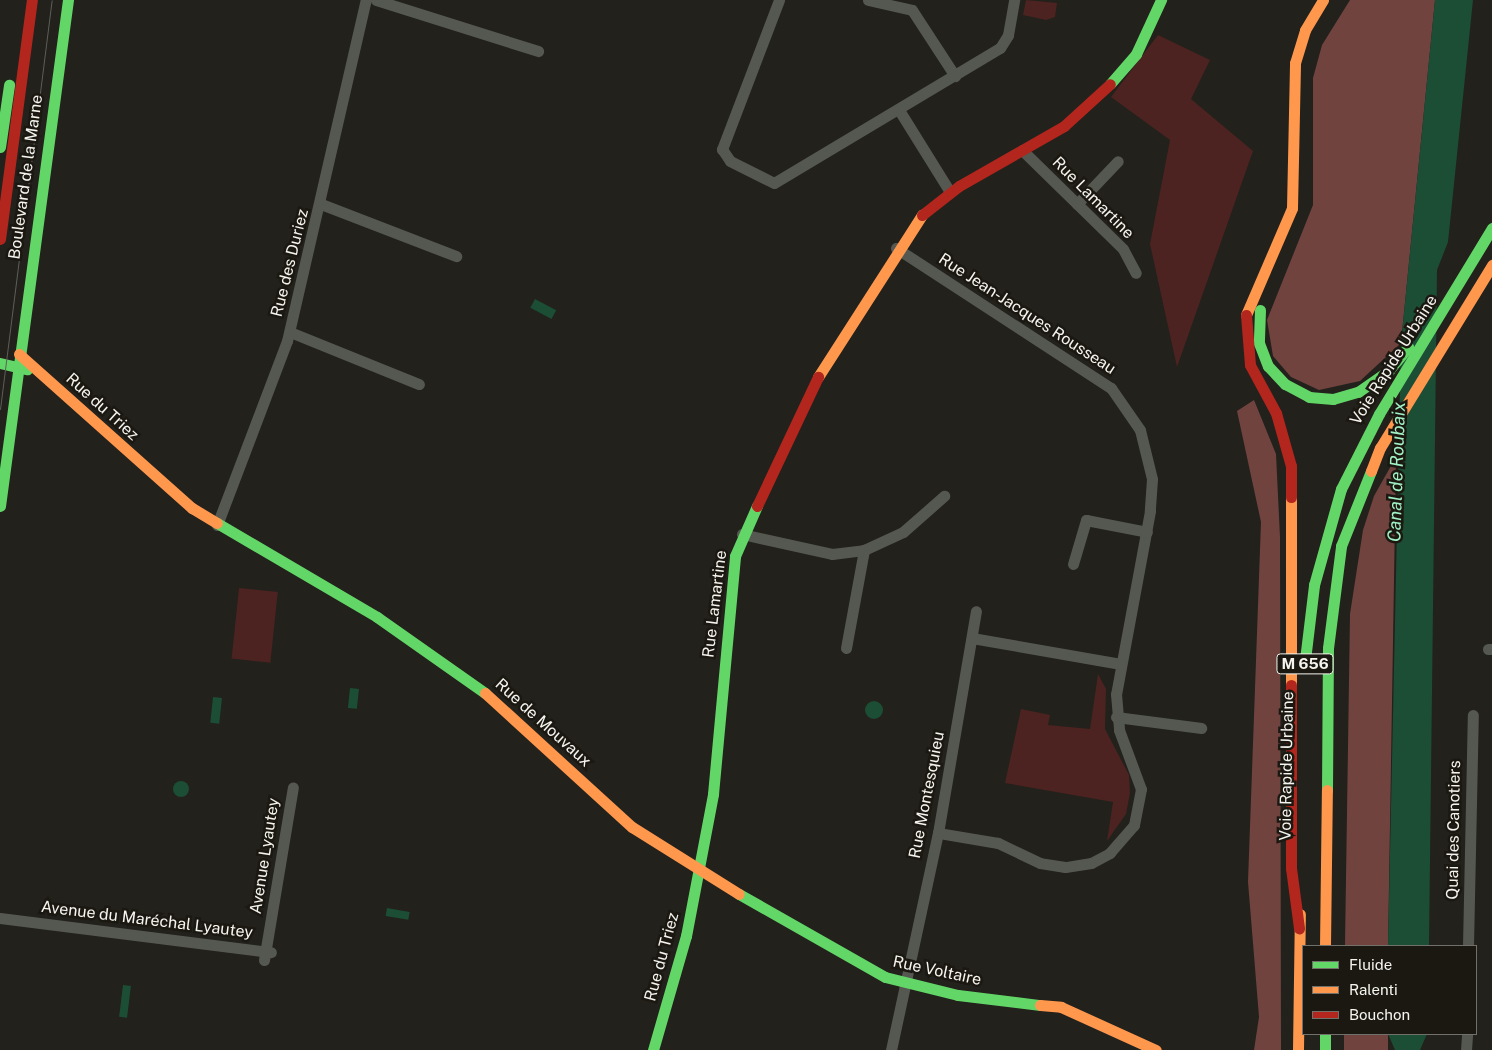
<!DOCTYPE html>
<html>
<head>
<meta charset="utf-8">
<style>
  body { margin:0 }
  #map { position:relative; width:1492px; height:1050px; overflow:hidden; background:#22211c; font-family:"Public Sans",sans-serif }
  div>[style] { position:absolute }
  .green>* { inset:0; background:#4c2320; transform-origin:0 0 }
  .forest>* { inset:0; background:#71433f; transform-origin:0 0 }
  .water>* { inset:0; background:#1c4d35; transform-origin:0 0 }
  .round { border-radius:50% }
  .street>* { height:11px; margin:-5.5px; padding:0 5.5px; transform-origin:5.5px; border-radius:5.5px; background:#555851 }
  .fast>* { height:11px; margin:-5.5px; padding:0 5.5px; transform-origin:5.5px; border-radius:5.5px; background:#63d668 }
  .slow>* { height:11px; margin:-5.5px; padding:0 5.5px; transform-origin:5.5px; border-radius:5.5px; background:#ff974d }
  .jam>* { height:11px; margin:-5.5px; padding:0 5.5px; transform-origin:5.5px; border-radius:5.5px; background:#b3261e }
  .tram>* { height:1px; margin:-0.5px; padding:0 0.5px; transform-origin:0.5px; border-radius:0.5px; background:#5e5f5a }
  span { translate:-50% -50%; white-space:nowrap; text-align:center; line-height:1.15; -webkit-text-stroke:5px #1b1811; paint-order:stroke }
  .shield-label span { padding:1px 4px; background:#1b1811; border:1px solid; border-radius:4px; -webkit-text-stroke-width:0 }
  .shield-label { font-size:15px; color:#f5f4ef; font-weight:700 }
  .street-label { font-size:16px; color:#f5f4ef }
  .water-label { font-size:18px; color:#a1f3c6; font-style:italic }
  .legend { position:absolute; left:1302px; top:945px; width:175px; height:90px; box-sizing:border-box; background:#1b1811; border:1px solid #72706a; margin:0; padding:6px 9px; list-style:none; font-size:15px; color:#f5f4ef }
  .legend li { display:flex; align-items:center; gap:10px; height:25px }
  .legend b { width:25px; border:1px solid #72706a }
</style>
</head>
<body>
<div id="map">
  <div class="green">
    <div style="clip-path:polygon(1026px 0,1057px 3px,1055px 17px,1046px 20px,1023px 15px)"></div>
    <div style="clip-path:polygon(1158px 35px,1210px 60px,1191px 99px,1253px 151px,1177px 367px,1150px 244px,1170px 140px,1111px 97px)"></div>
    <div style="left:239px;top:588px;width:39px;height:71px;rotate:6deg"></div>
    <div style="clip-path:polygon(1098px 674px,1106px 689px,1105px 729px,1129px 775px,1130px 793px,1126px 814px,1107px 841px,1113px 802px,1005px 783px,1021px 709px,1050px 715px,1048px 725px,1090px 729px)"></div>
  </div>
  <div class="forest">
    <div style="clip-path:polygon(1350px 0,1435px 0,1401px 343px,1360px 381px,1319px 390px,1291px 377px,1273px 356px,1267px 320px,1313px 205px,1313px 78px,1322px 45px)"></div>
    <div style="clip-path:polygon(1254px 400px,1276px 454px,1280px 537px,1281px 1050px,1254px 1050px,1259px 1017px,1248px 882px,1261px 522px,1237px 411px)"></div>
    <div style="clip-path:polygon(1396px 457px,1388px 946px,1345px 946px,1350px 614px,1363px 530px,1374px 496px)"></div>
    <div style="left:1344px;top:1034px;width:44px;height:16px"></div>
  </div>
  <div class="water">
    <div style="clip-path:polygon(1435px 0,1473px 0,1448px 242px,1437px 270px,1429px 946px,1388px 946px,1401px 343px)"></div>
    <div style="left:535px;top:299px;width:24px;height:10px;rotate:28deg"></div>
    <div style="left:350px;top:688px;width:9px;height:20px;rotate:6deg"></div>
    <div style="left:213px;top:697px;width:9px;height:26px;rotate:6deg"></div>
    <div class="round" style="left:865px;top:701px;width:18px;height:18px"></div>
    <div class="round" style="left:173px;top:781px;width:16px;height:16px"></div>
    <div style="left:387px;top:908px;width:23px;height:8px;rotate:10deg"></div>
    <div style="left:123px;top:985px;width:8px;height:32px;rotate:7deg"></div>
    <div style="clip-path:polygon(1388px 1034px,1427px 1034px,1420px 1050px,1395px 1050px)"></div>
  </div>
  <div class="street">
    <div style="left:376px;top:0;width:170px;rotate:17.5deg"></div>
    <div style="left:779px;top:0;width:160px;rotate:110.9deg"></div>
    <div style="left:722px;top:149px;width:14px;rotate:56deg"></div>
    <div style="left:730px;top:161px;width:49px;rotate:26.6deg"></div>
    <div style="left:774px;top:183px;width:263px;rotate:-30.9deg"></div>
    <div style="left:1000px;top:48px;width:15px;rotate:-58deg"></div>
    <div style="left:1008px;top:35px;width:36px;rotate:-80deg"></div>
    <div style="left:868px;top:0;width:45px;rotate:12.8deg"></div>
    <div style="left:912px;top:10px;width:79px;rotate:56.9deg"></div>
    <div style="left:899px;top:110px;width:97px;rotate:58.1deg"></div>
    <div style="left:1022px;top:150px;width:141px;rotate:44.4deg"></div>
    <div style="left:1123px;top:249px;width:27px;rotate:62deg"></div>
    <div style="left:321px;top:204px;width:145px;rotate:21.1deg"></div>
    <div style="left:1077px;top:204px;width:59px;rotate:-46.4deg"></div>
    <div style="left:896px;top:248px;width:257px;rotate:33.1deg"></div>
    <div style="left:1111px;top:388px;width:51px;rotate:55.4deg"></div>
    <div style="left:1140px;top:430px;width:50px;rotate:76.2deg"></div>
    <div style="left:1152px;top:479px;width:32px;rotate:94deg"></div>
    <div style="left:1150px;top:511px;width:186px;rotate:100.5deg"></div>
    <div style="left:1116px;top:694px;width:36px;rotate:85deg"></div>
    <div style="left:1119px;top:730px;width:63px;rotate:69.6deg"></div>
    <div style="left:1141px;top:789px;width:37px;rotate:101deg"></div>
    <div style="left:1134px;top:825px;width:37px;rotate:131deg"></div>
    <div style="left:1110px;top:853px;width:21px;rotate:152deg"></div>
    <div style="left:1091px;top:863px;width:26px;rotate:171deg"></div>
    <div style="left:1065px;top:867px;width:25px;rotate:-171deg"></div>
    <div style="left:1040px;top:863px;width:47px;rotate:-154.5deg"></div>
    <div style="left:998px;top:843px;width:61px;rotate:-170.5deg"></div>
    <div style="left:290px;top:332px;width:139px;rotate:22deg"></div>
    <div style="left:217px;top:525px;width:197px;rotate:-69.2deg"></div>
    <div style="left:287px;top:341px;width:350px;rotate:-77deg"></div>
    <div style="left:742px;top:534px;width:92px;rotate:12.5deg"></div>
    <div style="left:832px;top:554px;width:32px;rotate:-7deg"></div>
    <div style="left:864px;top:550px;width:43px;rotate:-24.8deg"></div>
    <div style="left:903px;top:532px;width:55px;rotate:-41.3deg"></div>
    <div style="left:1073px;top:564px;width:46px;rotate:-73.5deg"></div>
    <div style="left:1086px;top:520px;width:62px;rotate:11.1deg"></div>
    <div style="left:972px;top:638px;width:151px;rotate:9.9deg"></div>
    <div style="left:846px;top:648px;width:100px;rotate:-79.6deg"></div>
    <div style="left:1488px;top:649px;width:4px"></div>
    <div style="left:1116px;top:717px;width:86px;rotate:7.4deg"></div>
    <div style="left:0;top:918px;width:273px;rotate:7.2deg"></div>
    <div style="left:1468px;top:946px;width:231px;rotate:-88.8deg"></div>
    <div style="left:264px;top:960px;width:175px;rotate:-80.5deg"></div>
    <div style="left:891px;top:1050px;width:222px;rotate:-77.8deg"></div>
    <div style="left:938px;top:833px;width:225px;rotate:-80.3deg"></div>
    <div style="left:1466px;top:1050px;width:16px;rotate:-86deg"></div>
  </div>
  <div class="fast">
    <div style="left:1110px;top:84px;width:40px;rotate:-49deg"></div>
    <div style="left:1136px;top:54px;width:60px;rotate:-65.2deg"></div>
    <div style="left:0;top:147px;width:63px;rotate:-81.7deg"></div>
    <div style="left:1260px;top:310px;width:33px;rotate:92deg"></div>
    <div style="left:1259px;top:343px;width:25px;rotate:69deg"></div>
    <div style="left:1268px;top:366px;width:25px;rotate:47deg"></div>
    <div style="left:1285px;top:384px;width:27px;rotate:28deg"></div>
    <div style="left:1309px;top:397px;width:24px;rotate:5deg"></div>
    <div style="left:1333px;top:399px;width:26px;rotate:-16deg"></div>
    <div style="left:1358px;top:392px;width:38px;rotate:-35deg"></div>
    <div style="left:1389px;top:370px;width:30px;rotate:-50deg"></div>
    <div style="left:0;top:363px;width:28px;rotate:13deg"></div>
    <div style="left:0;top:506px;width:511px;rotate:-82.35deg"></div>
    <div style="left:217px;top:523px;width:186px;rotate:30.4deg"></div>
    <div style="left:377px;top:617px;width:132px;rotate:35.1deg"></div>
    <div style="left:1304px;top:668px;width:84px;rotate:-83.1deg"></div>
    <div style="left:1314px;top:585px;width:100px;rotate:-74.3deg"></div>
    <div style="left:1341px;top:489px;width:84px;rotate:-63.1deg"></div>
    <div style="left:1379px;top:414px;width:218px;rotate:-58.7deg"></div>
    <div style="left:1327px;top:790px;width:142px;rotate:-89.6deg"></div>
    <div style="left:1328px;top:648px;width:103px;rotate:-82.7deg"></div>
    <div style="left:1341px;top:546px;width:81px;rotate:-68.2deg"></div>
    <div style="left:739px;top:894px;width:168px;rotate:29.6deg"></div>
    <div style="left:885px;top:977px;width:75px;rotate:13.9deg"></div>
    <div style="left:958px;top:995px;width:83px;rotate:7deg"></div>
    <div style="left:1325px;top:1034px;width:16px;rotate:90deg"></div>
    <div style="left:653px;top:1050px;width:119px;rotate:-73.9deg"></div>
    <div style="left:686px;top:936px;width:145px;rotate:-79.2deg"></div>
    <div style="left:713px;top:794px;width:239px;rotate:-84.7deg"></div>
    <div style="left:735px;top:556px;width:55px;rotate:-66.3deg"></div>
  </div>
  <div class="slow">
    <div style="left:1246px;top:315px;width:116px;rotate:-66.7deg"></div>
    <div style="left:1292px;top:208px;width:145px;rotate:-88.8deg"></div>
    <div style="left:1295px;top:63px;width:34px;rotate:-73deg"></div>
    <div style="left:1305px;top:30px;width:35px;rotate:-59deg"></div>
    <div style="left:19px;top:354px;width:232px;rotate:41.7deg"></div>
    <div style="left:192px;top:508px;width:29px;rotate:31deg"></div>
    <div style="left:818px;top:377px;width:193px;rotate:-57.3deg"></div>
    <div style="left:1371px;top:471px;width:25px;rotate:-69deg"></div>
    <div style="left:1380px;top:448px;width:215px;rotate:-58.5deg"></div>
    <div style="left:1291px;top:497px;width:188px;rotate:90deg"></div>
    <div style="left:485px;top:693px;width:199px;rotate:42.4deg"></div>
    <div style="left:632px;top:827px;width:126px;rotate:32.1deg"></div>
    <div style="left:1325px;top:946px;width:156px;rotate:-89.3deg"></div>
    <div style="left:1040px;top:1005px;width:21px;rotate:5deg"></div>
    <div style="left:1061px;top:1007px;width:104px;rotate:24.4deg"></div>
    <div style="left:1298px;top:1050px;width:136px;rotate:-89.2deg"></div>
  </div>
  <div class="jam">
    <div style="left:922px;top:215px;width:47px;rotate:-38.1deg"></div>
    <div style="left:959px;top:186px;width:121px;rotate:-29.7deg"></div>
    <div style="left:1064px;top:126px;width:62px;rotate:-42.4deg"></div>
    <div style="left:0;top:239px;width:241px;rotate:-82.4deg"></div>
    <div style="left:1246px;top:315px;width:50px;rotate:85.4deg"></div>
    <div style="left:1250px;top:365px;width:55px;rotate:61.6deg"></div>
    <div style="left:1276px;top:413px;width:55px;rotate:74.2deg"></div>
    <div style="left:1291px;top:466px;width:31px;rotate:90deg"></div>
    <div style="left:757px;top:506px;width:143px;rotate:-64.7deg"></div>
    <div style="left:1291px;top:685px;width:183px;rotate:90deg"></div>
    <div style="left:1291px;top:868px;width:61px;rotate:82.4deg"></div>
  </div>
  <div class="tram">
    <div style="left:0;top:409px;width:412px;rotate:-82.8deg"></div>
  </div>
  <div class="shield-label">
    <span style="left:1305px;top:664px">M 656</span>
  </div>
  <div class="street-label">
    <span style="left:26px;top:177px;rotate:-82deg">Boulevard de la Marne</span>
    <span style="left:1093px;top:198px;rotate:45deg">Rue Lamartine</span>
    <span style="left:290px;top:263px;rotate:-76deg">Rue des Duriez</span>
    <span style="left:1027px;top:314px;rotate:33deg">Rue Jean-Jacques Rousseau</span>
    <span style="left:1394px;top:360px;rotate:-58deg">Voie Rapide Urbaine</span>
    <span style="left:102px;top:407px;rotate:42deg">Rue du Triez</span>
    <span style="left:715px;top:604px;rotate:-83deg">Rue Lamartine</span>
    <span style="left:543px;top:723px;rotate:42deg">Rue de Mouvaux</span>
    <span style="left:1287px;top:766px;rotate:-89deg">Voie Rapide Urbaine</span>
    <span style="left:927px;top:795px;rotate:-79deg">Rue Montesquieu</span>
    <span style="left:1454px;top:830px;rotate:-89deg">Quai des Canotiers</span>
    <span style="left:265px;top:856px;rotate:-81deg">Avenue Lyautey</span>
    <span style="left:147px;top:920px;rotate:7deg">Avenue du Maréchal Lyautey</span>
    <span style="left:662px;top:957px;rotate:-75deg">Rue du Triez</span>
    <span style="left:937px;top:971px;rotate:12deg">Rue Voltaire</span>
  </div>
  <div class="water-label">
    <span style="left:1397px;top:472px;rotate:-88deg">Canal de Roubaix</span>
  </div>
  <ul class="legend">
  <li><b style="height:6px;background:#63d668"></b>Fluide</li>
  <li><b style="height:6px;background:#ff974d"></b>Ralenti</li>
  <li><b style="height:6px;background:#b3261e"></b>Bouchon</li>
  </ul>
</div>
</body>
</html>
